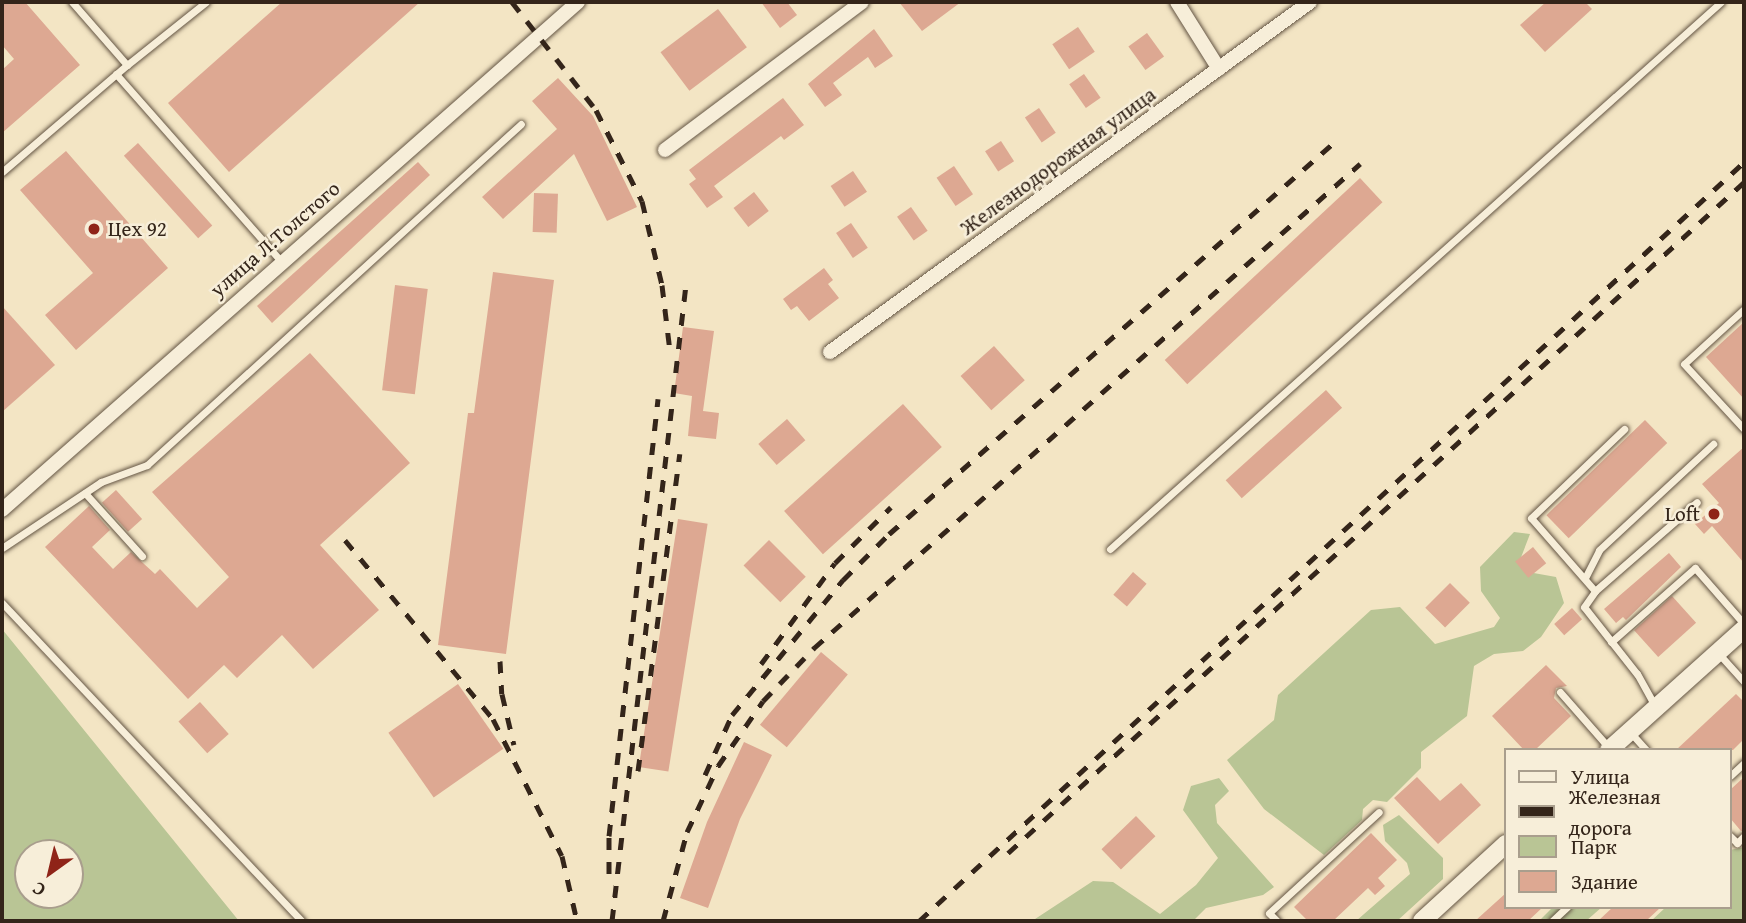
<!DOCTYPE html>
<html>
<head>
<meta charset="utf-8">
<style>
  body { margin:0 }
  #map { position:relative; width:1746px; height:923px; overflow:hidden; background:#f3e5c4; font-family:"Gentium Book Plus",serif }
  div>[style] { position:absolute }
  .green>* { inset:0; background:#b9c595 }
  .building>* { inset:0; background:#dda892; transform-origin:0 0 }
  .roads { filter:drop-shadow(0 0 2px #645544) drop-shadow(0 0 2px #645544) }
  .service>* { height:7px; margin:-3.5px; padding:0 3.5px; transform-origin:3.5px; border-radius:3.5px; background:#f7eed9 }
  .minor>* { height:14px; margin:-7px; padding:0 7px; transform-origin:7px; border-radius:7px; background:#f7eed9 }
  .tertiary>* { height:18px; margin:-9px; padding:0 9px; transform-origin:9px; border-radius:9px; background:#f7eed9 }
  .rail>* { height:5px; margin-top:-2.5px; transform-origin:0; background:repeating-linear-gradient(90deg,#34251a 0 12px,transparent 0 24px) }
  .dots>* { width:19px; height:19px; translate:-50% -50%; box-sizing:border-box; border:4px solid #f7eed9; border-radius:50% }
  span { translate:-50% -50%; white-space:nowrap; text-align:center; line-height:1.15; -webkit-text-stroke:5px #f7eed9; paint-order:stroke }
  .street-label { font-size:21px; color:#34251a }
  .poi-label { font-size:21px; color:#34251a }
  .left { translate:0 -50%; text-align:left }
  .right { translate:-100% -50%; text-align:right }
  .frame { position:absolute; inset:0; border:4px solid #34251a; pointer-events:none }
  .legend { position:absolute; left:1504px; top:748px; width:228px; height:161px; box-sizing:border-box; background:#f7eed9; border:2px solid #a99e8d; margin:0; padding:9px 12px; list-style:none; font-size:21px; color:#34251a }
  .legend li { display:flex; align-items:center; gap:14px; height:35px }
  .legend b { width:35px; border:2px solid #a99e8d }
  .north { position:absolute; left:14px; top:839px; width:70px; height:70px; box-sizing:border-box; background:#f7eed9; border:2px solid #a99e8d; border-radius:50%; rotate:214deg; font-size:19px; font-weight:700; line-height:28px; text-align:center; color:#34251a }
  .north::after { content:''; display:block; margin:auto; width:24px; height:32px; background:#8f2418; clip-path:polygon(50% 0,100% 100%,50% 72%,0 100%) }
</style>
</head>
<body>
<div id="map">
  <div class="green">
    <div style="clip-path:polygon(1514px 532px,1530px 534px,1520px 560px,1528px 572px,1556px 577px,1564px 603px,1541px 637px,1523px 651px,1494px 654px,1474px 666px,1467px 716px,1421px 752px,1421px 768px,1387px 802px,1373px 800px,1363px 809px,1362px 820px,1324px 855px,1264px 809px,1227px 760px,1274px 720px,1278px 695px,1371px 610px,1400px 607px,1435px 644px,1494px 627px,1500px 618px,1481px 591px,1480px 567px)"></div>
    <div style="clip-path:polygon(evenodd,2px 629px,239px 921px,2px 921px,2px 629px,70px 853px,70px 895px,28px 895px,28px 853px,70px 853px)"></div>
    <div style="clip-path:polygon(1219px 778px,1229px 791px,1215px 805px,1217px 823px,1274px 887px,1263px 895px,1206px 908px,1193px 921px,1032px 921px,1093px 881px,1113px 882px,1160px 914px,1196px 885px,1218px 858px,1183px 810px,1191px 786px)"></div>
    <div style="clip-path:polygon(1399px 815px,1443px 858px,1443px 879px,1397px 921px,1356px 921px,1410px 874px,1407px 863px,1385px 841px,1383px 825px)"></div>
    <div style="clip-path:polygon(1744px 847px,1744px 921px,1651px 921px,1666px 907px,1730px 907px,1730px 850px)"></div>
    <div style="clip-path:polygon(1553px 907px,1602px 907px,1586px 921px,1539px 921px)"></div>
  </div>
  <div class="building">
    <div style="clip-path:polygon(2px 2px,25px 2px,80px 65px,2px 133px,2px 70px,14px 59px,2px 45px)"></div>
    <div style="clip-path:polygon(282px 2px,420px 2px,229px 172px,168px 103px)"></div>
    <div style="clip-path:polygon(761px 2px,787px 2px,797px 15px,780px 28px)"></div>
    <div style="clip-path:polygon(899px 2px,961px 2px,922px 31px)"></div>
    <div style="clip-path:polygon(1546px 2px,1585px 2px,1592px 9px,1545px 52px,1520px 25px)"></div>
    <div style="left:718px;top:9px;width:48px;height:72px;rotate:53deg"></div>
    <div style="left:1078px;top:27px;width:30px;height:31px;rotate:56deg"></div>
    <div style="clip-path:polygon(874px 29px,893px 56px,875px 68px,868px 57px,833px 83px,842px 95px,825px 107px,808px 84px)"></div>
    <div style="left:1147px;top:33px;width:29px;height:23px;rotate:54deg"></div>
    <div style="left:1084px;top:74px;width:29px;height:18px;rotate:55deg"></div>
    <div style="clip-path:polygon(558px 78px,593px 116px,637px 207px,607px 221px,574px 154px,503px 219px,482px 197px,557px 129px,532px 101px)"></div>
    <div style="clip-path:polygon(783px 98px,804px 125px,784px 140px,781px 136px,714px 186px,723px 197px,707px 208px,689px 184px,696px 179px,689px 170px)"></div>
    <div style="left:1039px;top:108px;width:30px;height:17px;rotate:56deg"></div>
    <div style="left:1001px;top:141px;width:24px;height:19px;rotate:57deg"></div>
    <div style="left:138px;top:143px;width:111px;height:19px;rotate:48deg"></div>
    <div style="clip-path:polygon(66px 151px,168px 268px,76px 350px,45px 315px,93px 273px,20px 190px)"></div>
    <div style="clip-path:polygon(418px 162px,430px 175px,272px 323px,257px 306px)"></div>
    <div style="left:954px;top:166px;width:34px;height:21px;rotate:56deg"></div>
    <div style="left:853px;top:171px;width:25px;height:27px;rotate:56deg"></div>
    <div style="left:1360px;top:178px;width:33px;height:267px;rotate:47deg"></div>
    <div style="left:754px;top:192px;width:24px;height:26px;rotate:52deg"></div>
    <div style="left:534px;top:193px;width:24px;height:39px;rotate:2deg"></div>
    <div style="left:911px;top:207px;width:29px;height:17px;rotate:55deg"></div>
    <div style="left:851px;top:223px;width:30px;height:18px;rotate:56deg"></div>
    <div style="clip-path:polygon(824px 268px,833px 280px,828px 284px,839px 298px,809px 321px,797px 306px,791px 310px,783px 299px)"></div>
    <div style="clip-path:polygon(493px 272px,554px 280px,506px 654px,438px 645px,468px 413px,474px 413px)"></div>
    <div style="left:395px;top:285px;width:33px;height:106px;rotate:7deg"></div>
    <div style="clip-path:polygon(2px 306px,55px 365px,2px 412px)"></div>
    <div style="clip-path:polygon(1744px 322px,1744px 399px,1706px 357px)"></div>
    <div style="clip-path:polygon(683px 327px,714px 331px,703px 411px,719px 413px,716px 439px,688px 436px,692px 396px,674px 393px)"></div>
    <div style="left:994px;top:346px;width:46px;height:45px;rotate:48deg"></div>
    <div style="clip-path:polygon(310px 353px,410px 463px,320px 545px,379px 610px,313px 669px,282px 635px,237px 678px,224px 665px,188px 699px,45px 547px,89px 506px,110px 530px,92px 547px,113px 569px,131px 552px,155px 574px,160px 569px,197px 608px,229px 577px,152px 492px)"></div>
    <div style="left:1326px;top:390px;width:24px;height:135px;rotate:48deg"></div>
    <div style="left:903px;top:404px;width:58px;height:160px;rotate:48deg"></div>
    <div style="left:787px;top:419px;width:28px;height:38px;rotate:49deg"></div>
    <div style="left:1645px;top:420px;width:32px;height:137px;rotate:46deg"></div>
    <div style="clip-path:polygon(1744px 447px,1744px 563px,1712px 526px,1704px 534px,1695px 524px,1719px 503px,1702px 484px)"></div>
    <div style="left:116px;top:490px;width:39px;height:19px;rotate:48deg"></div>
    <div style="left:678px;top:519px;width:30px;height:251px;rotate:9deg"></div>
    <div style="left:769px;top:540px;width:52px;height:36px;rotate:45deg"></div>
    <div style="left:1533px;top:547px;width:21px;height:23px;rotate:51deg"></div>
    <div style="clip-path:polygon(1669px 553px,1681px 567px,1626px 620px,1623px 617px,1616px 623px,1604px 609px)"></div>
    <div style="left:1133px;top:572px;width:18px;height:30px;rotate:41deg"></div>
    <div style="left:1450px;top:583px;width:28px;height:35px;rotate:45deg"></div>
    <div style="left:1672px;top:596px;width:36px;height:51px;rotate:48deg"></div>
    <div style="left:1572px;top:608px;width:15px;height:24px;rotate:48deg"></div>
    <div style="left:821px;top:652px;width:35px;height:95px;rotate:40deg"></div>
    <div style="clip-path:polygon(1546px 665px,1567px 686px,1556px 688px,1554px 698px,1571px 716px,1535px 750px,1524px 750px,1492px 716px)"></div>
    <div style="left:458px;top:684px;width:79px;height:85px;rotate:55deg"></div>
    <div style="clip-path:polygon(1736px 694px,1744px 702px,1744px 739px,1733px 750px,1676px 750px)"></div>
    <div style="left:200px;top:702px;width:43px;height:29px;rotate:48deg"></div>
    <div style="clip-path:polygon(744px 742px,772px 755px,740px 819px,708px 908px,680px 898px,707px 822px)"></div>
    <div style="clip-path:polygon(1417px 777px,1440px 801px,1461px 783px,1481px 805px,1438px 844px,1394px 798px)"></div>
    <div style="clip-path:polygon(1744px 777px,1744px 830px,1741px 831px,1730px 818px,1730px 790px)"></div>
    <div style="left:1136px;top:816px;width:28px;height:48px;rotate:46deg"></div>
    <div style="clip-path:polygon(1371px 833px,1397px 860px,1378px 878px,1385px 886px,1375px 895px,1368px 888px,1333px 921px,1308px 921px,1294px 907px)"></div>
    <div style="clip-path:polygon(1506px 893px,1506px 907px,1543px 907px,1528px 921px,1475px 921px)"></div>
    <div style="clip-path:polygon(1613px 907px,1661px 907px,1646px 921px,1598px 921px)"></div>
  </div>
  <div class="roads">
    <div class="service">
      <div style="left:127px;top:65px;width:101px;rotate:-38.6deg"></div>
      <div style="left:116px;top:74px;width:249px;rotate:48.6deg"></div>
      <div style="left:2px;top:172px;width:165px;rotate:-40.6deg"></div>
      <div style="left:127px;top:65px;width:84px;rotate:-131.1deg"></div>
      <div style="left:1744px;top:309px;width:81px;rotate:137.5deg"></div>
      <div style="left:1684px;top:364px;width:88px;rotate:47.3deg"></div>
      <div style="left:85px;top:493px;width:85px;rotate:47.9deg"></div>
      <div style="left:2px;top:548px;width:119px;rotate:-33.7deg"></div>
      <div style="left:101px;top:482px;width:49px;rotate:-20.3deg"></div>
      <div style="left:147px;top:465px;width:506px;rotate:-42.36deg"></div>
      <div style="left:1110px;top:549px;width:820px;rotate:-41.84deg"></div>
      <div style="left:1585px;top:578px;width:31px;rotate:-63deg"></div>
      <div style="left:1599px;top:550px;width:156px;rotate:-42.9deg"></div>
      <div style="left:1595px;top:591px;width:97px;rotate:-131.2deg"></div>
      <div style="left:1531px;top:518px;width:129px;rotate:-43.7deg"></div>
      <div style="left:2px;top:603px;width:437px;rotate:46.7deg"></div>
      <div style="left:1611px;top:642px;width:112px;rotate:-41.4deg"></div>
      <div style="left:1695px;top:568px;width:74px;rotate:48.8deg"></div>
      <div style="left:1719px;top:654px;width:38px;rotate:48deg"></div>
      <div style="left:1560px;top:692px;width:76px;rotate:48.7deg"></div>
      <div style="left:1655px;top:706px;width:37px;rotate:-119deg"></div>
      <div style="left:1637px;top:674px;width:85px;rotate:-128.3deg"></div>
      <div style="left:1584px;top:607px;width:19px;rotate:-55deg"></div>
      <div style="left:1595px;top:591px;width:135px;rotate:-41.1deg"></div>
      <div style="left:1630px;top:732px;width:24px;rotate:48deg"></div>
      <div style="left:1730px;top:776px;width:19px;rotate:-43deg"></div>
      <div style="left:1730px;top:836px;width:10px;rotate:45deg"></div>
      <div style="left:1737px;top:843px;width:10px;rotate:-45deg"></div>
      <div style="left:1277px;top:921px;width:11px;rotate:-135deg"></div>
      <div style="left:1269px;top:913px;width:149px;rotate:-42.6deg"></div>
      <div style="left:1552px;top:921px;width:21px;rotate:-43deg"></div>
    </div>
    <div class="minor">
      <div style="left:1177px;top:2px;width:79px;rotate:57.9deg"></div>
      <div style="left:665px;top:150px;width:246px;rotate:-36.9deg"></div>
      <div style="left:830px;top:352px;width:594px;rotate:-36.1deg"></div>
      <div style="left:2px;top:510px;width:768px;rotate:-41.41deg"></div>
    </div>
    <div class="tertiary">
      <div style="left:1609px;top:750px;width:181px;rotate:-41.9deg"></div>
      <div style="left:1422px;top:921px;width:114px;rotate:-42.5deg"></div>
    </div>
  </div>
  <div class="rail">
    <div style="left:512px;top:2px;width:137px;rotate:52.1deg"></div>
    <div style="left:596px;top:110px;width:102px;rotate:63.2deg"></div>
    <div style="left:642px;top:201px;width:86px;rotate:76.6deg"></div>
    <div style="left:662px;top:285px;width:66px;rotate:83.1deg"></div>
    <div style="left:345px;top:540px;width:232px;rotate:50.4deg"></div>
    <div style="left:493px;top:719px;width:153px;rotate:63.3deg"></div>
    <div style="left:562px;top:856px;width:67px;rotate:77deg"></div>
    <div style="left:500px;top:661px;width:33px;rotate:87deg"></div>
    <div style="left:502px;top:694px;width:52px;rotate:76.8deg"></div>
    <div style="left:761px;top:664px;width:125px;rotate:-53.8deg"></div>
    <div style="left:835px;top:563px;width:79px;rotate:-45deg"></div>
    <div style="left:638px;top:771px;width:320px;rotate:-82.5deg"></div>
    <div style="left:705px;top:775px;width:66px;rotate:-65.8deg"></div>
    <div style="left:732px;top:715px;width:175px;rotate:-50.6deg"></div>
    <div style="left:843px;top:580px;width:65px;rotate:-45deg"></div>
    <div style="left:889px;top:534px;width:597px;rotate:-41.33deg"></div>
    <div style="left:1008px;top:853px;width:996px;rotate:-42.35deg"></div>
    <div style="left:609px;top:874px;width:38px;rotate:-90deg"></div>
    <div style="left:609px;top:836px;width:440px;rotate:-83.6deg"></div>
    <div style="left:612px;top:921px;width:641px;rotate:-83.37deg"></div>
    <div style="left:663px;top:921px;width:92px;rotate:-74.9deg"></div>
    <div style="left:687px;top:832px;width:73px;rotate:-64.8deg"></div>
    <div style="left:718px;top:766px;width:79px;rotate:-55.3deg"></div>
    <div style="left:763px;top:701px;width:74px;rotate:-46.1deg"></div>
    <div style="left:814px;top:648px;width:730px;rotate:-41.56deg"></div>
    <div style="left:919px;top:921px;width:1121px;rotate:-42.61deg"></div>
  </div>
  <div class="dots">
    <div style="left:94px;top:229px;background:#8f2418"></div>
    <div style="left:1714px;top:514px;background:#8f2418"></div>
  </div>
  <div class="street-label">
    <span style="left:1058px;top:161px;rotate:-36deg">Железнодорожная улица</span>
    <span style="left:275px;top:239px;rotate:-41deg">улица Л.Толстого</span>
  </div>
  <div class="poi-label">
    <span class="left" style="left:108px;top:229px">Цех 92</span>
    <span class="right" style="left:1700px;top:514px">Loft</span>
  </div>
  <div class="frame"></div>
  <ul class="legend">
  <li><b style="height:9px;background:#f7eed9"></b>Улица</li>
  <li><b style="height:9px;background:#34251a"></b>Железная дорога</li>
  <li><b style="height:19px;background:#b9c595"></b>Парк</li>
  <li><b style="height:19px;background:#dda892"></b>Здание</li>
  </ul>
  <div class="north">С</div>
</div>
</body>
</html>
